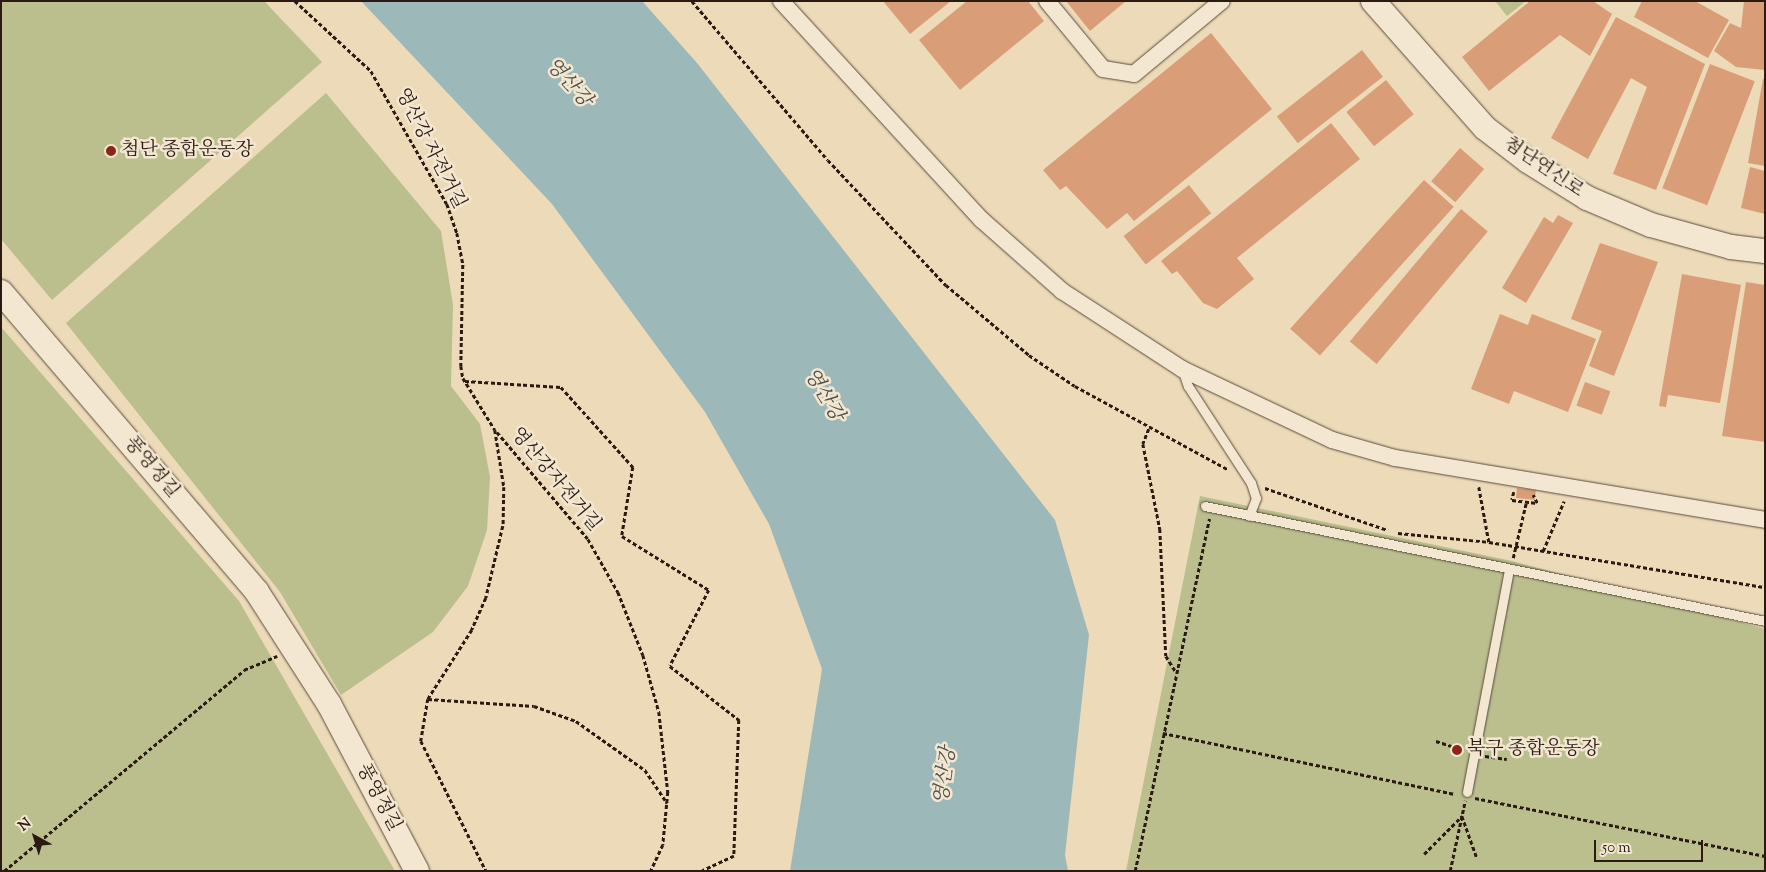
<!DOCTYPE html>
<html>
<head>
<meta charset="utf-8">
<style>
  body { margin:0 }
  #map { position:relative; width:1766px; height:872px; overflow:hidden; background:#ecdab8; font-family:"Sorts Mill Goudy","Noto Serif KR",serif }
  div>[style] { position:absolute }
  .green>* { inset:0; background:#babf8d }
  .water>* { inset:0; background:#9db8b9 }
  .building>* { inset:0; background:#d99e78; transform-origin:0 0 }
  .path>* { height:2.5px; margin-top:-1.25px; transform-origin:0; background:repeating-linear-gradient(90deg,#2a1a12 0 4px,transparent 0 6.5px) }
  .roads { filter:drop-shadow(0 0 1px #5a4a3c) drop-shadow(0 0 1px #5a4a3c) }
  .lane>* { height:9px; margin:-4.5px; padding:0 4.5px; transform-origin:4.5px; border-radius:4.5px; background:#f3e7d1 }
  .street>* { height:16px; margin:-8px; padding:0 8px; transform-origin:8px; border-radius:8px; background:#f3e7d1 }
  .secondary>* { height:24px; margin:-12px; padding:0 12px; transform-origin:12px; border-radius:12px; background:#f3e7d1 }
  .dots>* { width:14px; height:14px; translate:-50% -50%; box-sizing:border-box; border:2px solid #f3e7d1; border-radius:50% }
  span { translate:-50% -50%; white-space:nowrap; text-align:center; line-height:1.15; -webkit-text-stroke:5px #f3e7d1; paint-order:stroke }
  .street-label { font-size:19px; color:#2a1a12 }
  .poi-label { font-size:19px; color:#2a1a12 }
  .left { translate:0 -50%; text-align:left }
  .water-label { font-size:20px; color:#52514c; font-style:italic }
  .frame { position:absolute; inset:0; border:2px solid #2a1a12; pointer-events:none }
  .north { position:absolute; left:10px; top:812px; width:50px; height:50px; -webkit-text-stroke:4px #f3e7d1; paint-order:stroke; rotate:321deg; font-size:14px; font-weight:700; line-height:20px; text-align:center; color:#2a1a12 }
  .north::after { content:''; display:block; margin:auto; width:18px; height:22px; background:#2a1a12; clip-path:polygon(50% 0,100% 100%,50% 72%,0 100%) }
  .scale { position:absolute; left:1594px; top:840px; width:109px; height:22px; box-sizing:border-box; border:2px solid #2a1a12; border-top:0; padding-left:6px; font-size:15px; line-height:18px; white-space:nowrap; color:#2a1a12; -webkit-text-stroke:4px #f3e7d1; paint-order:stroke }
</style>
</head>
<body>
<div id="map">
  <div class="green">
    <div style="clip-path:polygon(1px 1px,264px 1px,322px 62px,52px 300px,1px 239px)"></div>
    <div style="clip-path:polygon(1495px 1px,1526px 1px,1507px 16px)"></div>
    <div style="clip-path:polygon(326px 93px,441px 231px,453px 305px,451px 386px,480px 424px,490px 477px,487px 530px,468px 586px,433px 632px,341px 695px,280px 592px,66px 323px)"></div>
    <div style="clip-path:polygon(1px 327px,239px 601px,395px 871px,1px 871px)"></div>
    <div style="clip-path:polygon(1200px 496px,1512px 561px,1765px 629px,1765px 871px,1126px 871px)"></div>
  </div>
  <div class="water">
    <div style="clip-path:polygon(361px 1px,642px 1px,697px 63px,1055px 520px,1089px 635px,1065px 855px,1068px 871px,790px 871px,822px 669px,769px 524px,705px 412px,552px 204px)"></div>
  </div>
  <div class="building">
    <div style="clip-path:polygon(883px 1px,951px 1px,910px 34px)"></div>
    <div style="clip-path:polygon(967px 1px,1028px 1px,1044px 21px,960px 90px,919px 40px)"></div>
    <div style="clip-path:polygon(1066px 1px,1126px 1px,1090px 31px)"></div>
    <div style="clip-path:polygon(1530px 1px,1593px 1px,1612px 14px,1590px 56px,1560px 35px,1489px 91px,1462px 57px)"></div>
    <div style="clip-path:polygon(1642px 1px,1695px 1px,1729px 20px,1708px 58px,1634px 17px)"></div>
    <div style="clip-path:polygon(1744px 1px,1765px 1px,1765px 70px,1736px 67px,1714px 51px,1730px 23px,1741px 28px)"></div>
    <div style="clip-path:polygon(1616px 17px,1705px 64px,1656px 190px,1613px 174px,1647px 87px,1631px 78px,1588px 159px,1551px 138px)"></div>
    <div style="clip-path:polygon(1211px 33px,1272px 109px,1134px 221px,1127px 213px,1107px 229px,1066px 186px,1060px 190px,1043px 170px)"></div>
    <div style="left:1362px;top:50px;width:34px;height:108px;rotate:52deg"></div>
    <div style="left:1710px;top:64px;width:48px;height:133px;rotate:21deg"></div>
    <div style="clip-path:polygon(1763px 79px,1765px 79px,1765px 166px,1748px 163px)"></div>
    <div style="left:1386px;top:80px;width:44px;height:51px;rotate:51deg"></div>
    <div style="clip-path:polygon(1331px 123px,1360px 159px,1237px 258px,1254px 279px,1217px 309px,1203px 303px,1177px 271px,1172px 274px,1161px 261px)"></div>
    <div style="left:1460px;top:148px;width:32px;height:44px;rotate:41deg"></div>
    <div style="clip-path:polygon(1750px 167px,1765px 171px,1765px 214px,1741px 208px)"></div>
    <div style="left:1424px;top:180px;width:40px;height:200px;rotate:42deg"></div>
    <div style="left:1189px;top:185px;width:36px;height:83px;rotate:52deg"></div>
    <div style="left:1461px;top:209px;width:35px;height:173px;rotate:40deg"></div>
    <div style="clip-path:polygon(1558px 215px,1573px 223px,1526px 303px,1502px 288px,1544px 217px,1553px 223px)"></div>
    <div style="clip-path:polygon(1600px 243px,1658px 262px,1614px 376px,1589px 366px,1602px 331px,1571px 319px)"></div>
    <div style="clip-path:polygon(1682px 274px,1741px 285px,1720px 403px,1668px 395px,1666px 407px,1659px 406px)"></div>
    <div style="clip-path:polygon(1746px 282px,1765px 285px,1765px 442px,1722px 436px)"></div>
    <div style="clip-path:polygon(1500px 314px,1528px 325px,1532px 314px,1596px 339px,1568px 412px,1514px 391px,1509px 404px,1471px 389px)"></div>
    <div style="left:1585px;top:382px;width:27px;height:25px;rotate:20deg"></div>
    <div style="left:1517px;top:488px;width:19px;height:10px;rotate:6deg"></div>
  </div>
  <div class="path">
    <div style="left:295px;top:1px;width:103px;rotate:42.6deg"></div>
    <div style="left:371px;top:71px;width:153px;rotate:60.3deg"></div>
    <div style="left:447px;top:204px;width:31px;rotate:71deg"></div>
    <div style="left:457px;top:233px;width:33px;rotate:79deg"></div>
    <div style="left:463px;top:265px;width:101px;rotate:91.1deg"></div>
    <div style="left:461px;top:366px;width:12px;rotate:81deg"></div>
    <div style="left:463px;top:378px;width:61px;rotate:58.4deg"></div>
    <div style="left:495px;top:430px;width:58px;rotate:81deg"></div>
    <div style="left:504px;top:487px;width:39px;rotate:91deg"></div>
    <div style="left:503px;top:526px;width:74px;rotate:103.3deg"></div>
    <div style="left:486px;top:598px;width:35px;rotate:114deg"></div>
    <div style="left:472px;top:630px;width:82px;rotate:122.5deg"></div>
    <div style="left:428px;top:699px;width:43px;rotate:99.5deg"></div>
    <div style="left:421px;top:741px;width:145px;rotate:63.4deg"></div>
    <div style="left:692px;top:1px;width:209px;rotate:49.5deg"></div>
    <div style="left:828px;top:160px;width:172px;rotate:46.7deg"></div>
    <div style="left:946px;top:285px;width:109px;rotate:40.1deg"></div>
    <div style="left:1029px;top:355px;width:55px;rotate:34deg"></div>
    <div style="left:1075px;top:386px;width:175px;rotate:28.6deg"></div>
    <div style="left:465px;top:381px;width:96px;rotate:3.6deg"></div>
    <div style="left:561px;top:387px;width:108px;rotate:48deg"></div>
    <div style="left:633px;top:467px;width:70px;rotate:99.1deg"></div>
    <div style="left:622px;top:536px;width:102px;rotate:31.8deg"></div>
    <div style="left:709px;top:590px;width:85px;rotate:117.2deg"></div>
    <div style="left:670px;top:666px;width:88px;rotate:38deg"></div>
    <div style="left:739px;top:720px;width:136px;rotate:92.1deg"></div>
    <div style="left:734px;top:856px;width:35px;rotate:155deg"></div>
    <div style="left:1149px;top:429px;width:16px;rotate:112deg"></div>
    <div style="left:1143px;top:444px;width:87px;rotate:78.7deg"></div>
    <div style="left:1160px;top:529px;width:127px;rotate:87.3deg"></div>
    <div style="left:1166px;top:656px;width:19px;rotate:58deg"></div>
    <div style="left:497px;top:432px;width:140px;rotate:49.6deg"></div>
    <div style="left:588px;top:539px;width:61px;rotate:60.5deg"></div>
    <div style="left:618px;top:592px;width:68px;rotate:68.4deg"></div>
    <div style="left:643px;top:655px;width:59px;rotate:74.3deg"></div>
    <div style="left:659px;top:712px;width:81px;rotate:83.6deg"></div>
    <div style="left:668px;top:792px;width:53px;rotate:95.4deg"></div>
    <div style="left:663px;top:845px;width:29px;rotate:115deg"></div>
    <div style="left:1479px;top:487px;width:56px;rotate:79.7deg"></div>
    <div style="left:1265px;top:488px;width:130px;rotate:18.9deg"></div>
    <div style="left:1514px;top:492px;width:8px;rotate:104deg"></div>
    <div style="left:1512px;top:500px;width:25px;rotate:7deg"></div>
    <div style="left:1537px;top:503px;width:9px;rotate:-117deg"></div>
    <div style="left:1398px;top:533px;width:91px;rotate:5.6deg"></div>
    <div style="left:1489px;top:542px;width:280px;rotate:9.3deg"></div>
    <div style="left:1543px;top:551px;width:54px;rotate:-67.2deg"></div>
    <div style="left:1513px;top:558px;width:57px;rotate:-76.7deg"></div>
    <div style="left:428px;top:699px;width:106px;rotate:3.8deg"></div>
    <div style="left:534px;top:706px;width:45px;rotate:19.7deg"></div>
    <div style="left:576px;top:721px;width:85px;rotate:35.4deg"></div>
    <div style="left:645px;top:770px;width:40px;rotate:56deg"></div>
    <div style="left:1163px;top:733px;width:298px;rotate:11.8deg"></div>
    <div style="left:1436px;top:741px;width:28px;rotate:18deg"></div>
    <div style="left:1485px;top:756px;width:22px;rotate:8deg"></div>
    <div style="left:1475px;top:798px;width:296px;rotate:11.3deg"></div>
    <div style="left:1424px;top:854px;width:54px;rotate:-45deg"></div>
    <div style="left:1462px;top:816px;width:45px;rotate:70.3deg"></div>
    <div style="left:4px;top:871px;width:313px;rotate:-39.9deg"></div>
    <div style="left:244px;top:670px;width:36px;rotate:-23deg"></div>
    <div style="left:1135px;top:871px;width:360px;rotate:-78.1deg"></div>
    <div style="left:1450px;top:871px;width:72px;rotate:-77.9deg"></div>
  </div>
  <div class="roads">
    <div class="lane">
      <div style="left:1182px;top:369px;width:18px;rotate:71deg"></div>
      <div style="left:1188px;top:386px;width:116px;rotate:57deg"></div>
      <div style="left:1251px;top:483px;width:16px;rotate:72deg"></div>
      <div style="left:1256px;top:498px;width:19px;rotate:111deg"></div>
      <div style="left:1205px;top:506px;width:572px;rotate:11.6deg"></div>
      <div style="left:1467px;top:792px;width:227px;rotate:-79.3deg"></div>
    </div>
    <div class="street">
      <div style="left:781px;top:1px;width:297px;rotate:47.5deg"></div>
      <div style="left:982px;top:220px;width:107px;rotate:41.6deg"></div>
      <div style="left:1062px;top:291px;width:143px;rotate:33deg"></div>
      <div style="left:1182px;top:369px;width:166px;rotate:25.3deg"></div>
      <div style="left:1332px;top:440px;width:66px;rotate:15.9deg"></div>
      <div style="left:1395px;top:458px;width:375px;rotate:9.5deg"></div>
      <div style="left:1047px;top:1px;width:88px;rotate:50.5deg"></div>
      <div style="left:1103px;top:69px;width:31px;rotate:9deg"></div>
      <div style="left:1134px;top:74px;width:114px;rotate:-39.7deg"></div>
    </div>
    <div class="secondary">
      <div style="left:1373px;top:1px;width:169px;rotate:48.6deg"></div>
      <div style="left:1485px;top:128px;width:54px;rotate:37.5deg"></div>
      <div style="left:1528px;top:161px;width:70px;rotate:32.1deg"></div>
      <div style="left:1587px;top:198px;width:69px;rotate:22.9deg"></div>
      <div style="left:1651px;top:225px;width:83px;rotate:15.4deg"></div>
      <div style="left:1731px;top:247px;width:34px;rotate:7deg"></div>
      <div style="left:1px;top:292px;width:394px;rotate:49.5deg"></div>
      <div style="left:257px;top:592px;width:133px;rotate:57.3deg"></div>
      <div style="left:329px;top:704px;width:189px;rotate:62.2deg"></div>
    </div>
  </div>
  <div class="dots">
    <div style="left:111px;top:151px;background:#8f2418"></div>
    <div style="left:1457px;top:750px;background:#8f2418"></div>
  </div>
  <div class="street-label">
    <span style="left:430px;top:149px;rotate:63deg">영산강 자전거길</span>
    <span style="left:1543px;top:168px;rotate:34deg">첨단연신로</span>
    <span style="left:151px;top:468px;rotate:50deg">풍영정길</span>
    <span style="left:555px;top:480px;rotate:50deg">영산강자전거길</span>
    <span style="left:378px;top:798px;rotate:62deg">풍영정길</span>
  </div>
  <div class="poi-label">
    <span class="left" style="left:121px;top:151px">첨단 종합운동장</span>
    <span class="left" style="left:1467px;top:750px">북구 종합운동장</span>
  </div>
  <div class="water-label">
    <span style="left:568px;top:83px;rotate:48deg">영산강</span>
    <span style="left:823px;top:395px;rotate:59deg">영산강</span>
    <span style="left:946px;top:776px;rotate:-82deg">영산강</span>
  </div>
  <div class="frame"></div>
  <div class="north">N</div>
  <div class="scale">50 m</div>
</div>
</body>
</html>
